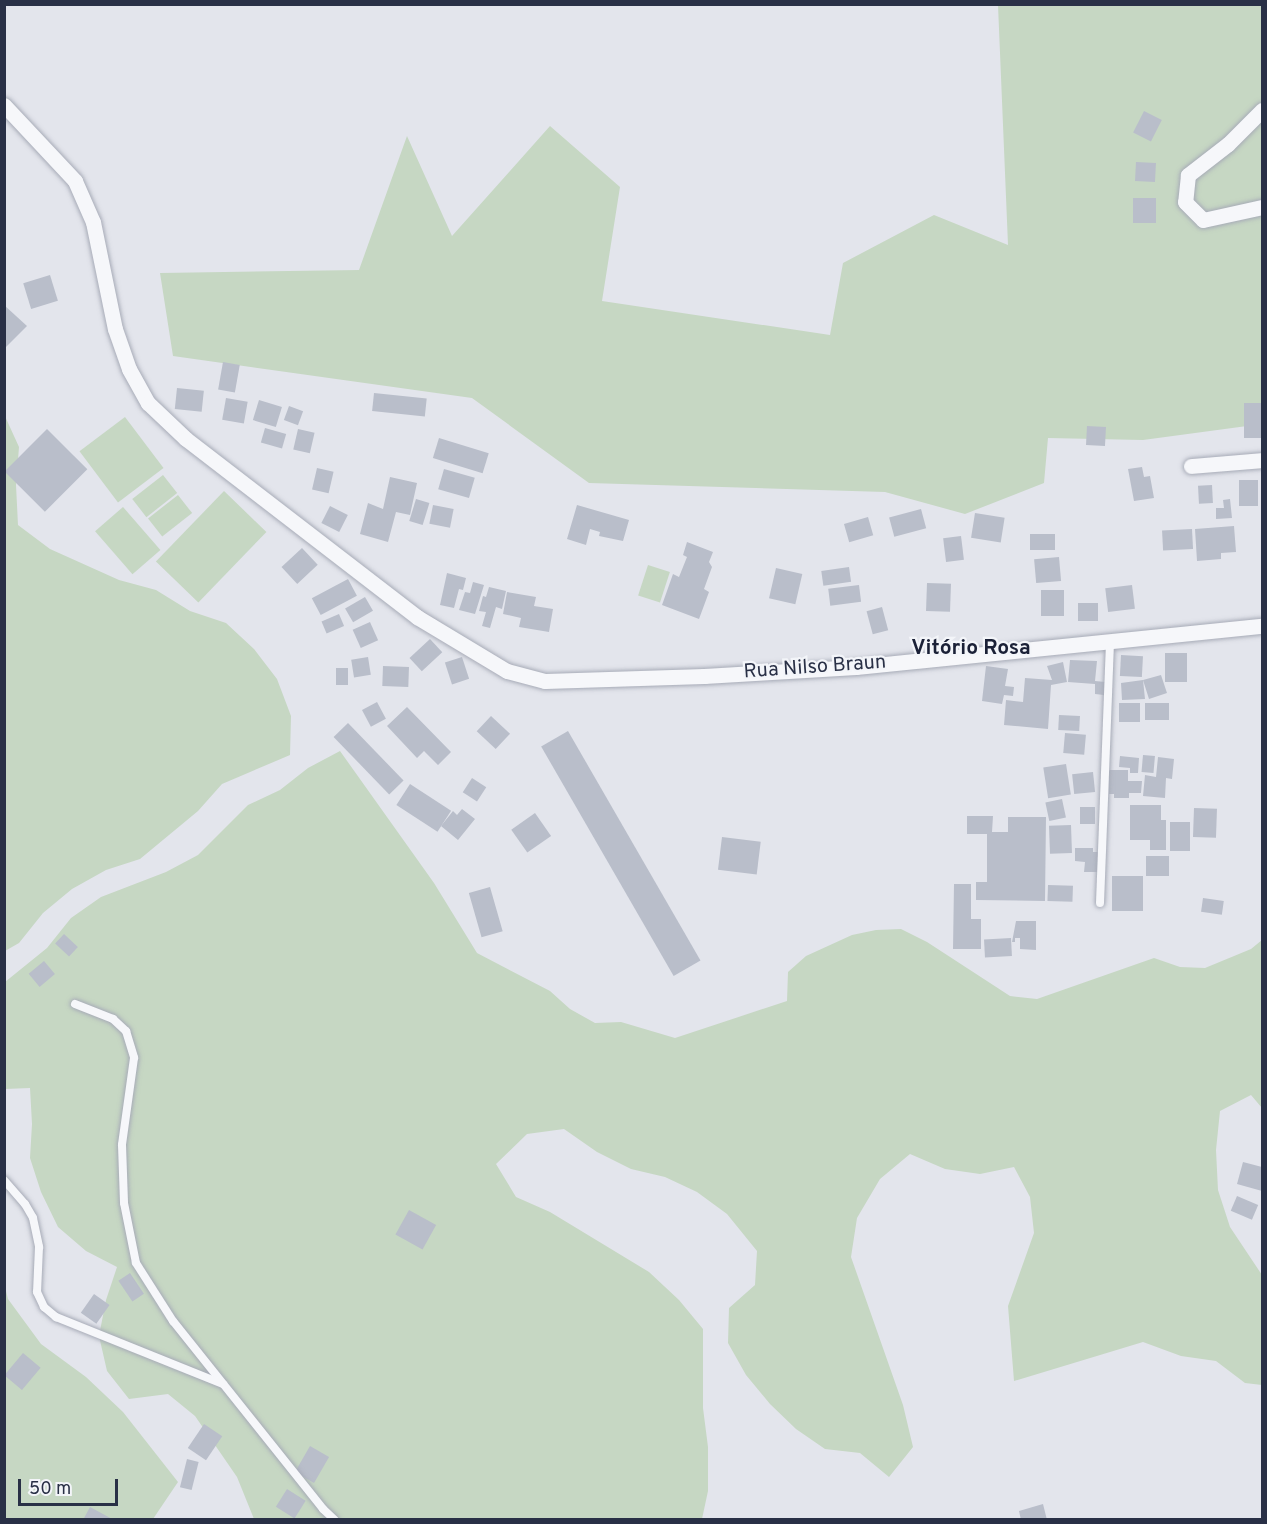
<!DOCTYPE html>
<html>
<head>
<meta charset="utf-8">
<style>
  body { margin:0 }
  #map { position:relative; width:1267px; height:1524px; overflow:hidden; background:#e3e5ec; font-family:Overpass,sans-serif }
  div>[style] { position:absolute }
  .green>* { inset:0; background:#c6d7c3; transform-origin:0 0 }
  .building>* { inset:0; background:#b9beca; transform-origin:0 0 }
  .roads { filter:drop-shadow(0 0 2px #a7abb7) drop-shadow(0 0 2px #a7abb7) }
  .lane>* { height:8px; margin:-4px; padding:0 4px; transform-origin:4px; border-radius:4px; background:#f6f7fa }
  .street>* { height:15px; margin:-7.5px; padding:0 7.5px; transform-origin:7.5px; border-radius:7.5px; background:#f6f7fa }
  span { translate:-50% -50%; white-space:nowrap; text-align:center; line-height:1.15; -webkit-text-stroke:4.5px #f3f5f9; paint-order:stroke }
  .street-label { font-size:20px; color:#293046 }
  .neighbourhood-label { font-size:21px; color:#1b2137; font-weight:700 }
  .frame { position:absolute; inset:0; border:6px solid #293046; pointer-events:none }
  .scale { position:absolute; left:18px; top:1479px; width:100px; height:27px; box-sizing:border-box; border:3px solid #293046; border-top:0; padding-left:8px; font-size:18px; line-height:21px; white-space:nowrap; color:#293046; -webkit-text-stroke:4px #f3f5f9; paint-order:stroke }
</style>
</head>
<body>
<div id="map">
  <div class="green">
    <div style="clip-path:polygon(998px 5px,1262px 5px,1262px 424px,1143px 440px,1048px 438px,1044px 483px,965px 514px,885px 492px,589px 483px,472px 398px,173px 356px,160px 273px,359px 270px,407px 136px,452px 236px,550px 126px,620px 187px,602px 301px,830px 335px,843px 263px,934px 215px,1008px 245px)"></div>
    <div style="clip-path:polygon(4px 414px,19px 447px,16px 485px,18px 525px,50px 549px,119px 580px,156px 590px,190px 611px,226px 623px,254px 649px,277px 679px,291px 716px,290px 755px,222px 784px,198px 811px,140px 859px,106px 870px,72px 889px,43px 913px,19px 943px,5px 951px)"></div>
    <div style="left:125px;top:417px;width:64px;height:57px;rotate:53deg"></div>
    <div style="left:163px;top:475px;width:23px;height:39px;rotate:52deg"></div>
    <div style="left:224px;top:491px;width:59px;height:98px;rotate:44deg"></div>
    <div style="left:178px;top:495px;width:23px;height:38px;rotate:52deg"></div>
    <div style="left:123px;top:507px;width:57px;height:37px;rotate:49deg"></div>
    <div style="left:648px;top:565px;width:23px;height:32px;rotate:18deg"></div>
    <div style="clip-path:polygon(340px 751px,434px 883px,477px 953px,550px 991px,570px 1009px,595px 1023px,621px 1022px,675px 1038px,787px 1001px,788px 972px,806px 956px,852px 935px,876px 930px,901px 929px,927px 942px,1010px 996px,1037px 999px,1154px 958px,1180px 967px,1205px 968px,1251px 949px,1262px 940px,1262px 1108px,1251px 1095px,1220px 1111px,1216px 1150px,1218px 1190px,1230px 1227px,1262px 1275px,1262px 1385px,1245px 1383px,1216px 1361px,1181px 1356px,1143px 1342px,1014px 1381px,1008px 1306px,1034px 1233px,1030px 1197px,1014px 1167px,980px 1174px,945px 1169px,910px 1154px,880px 1179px,857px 1218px,851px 1257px,903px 1405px,913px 1447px,889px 1477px,860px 1453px,825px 1449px,796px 1429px,770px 1404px,746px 1375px,728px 1343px,729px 1308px,755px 1285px,757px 1251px,727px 1214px,697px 1192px,665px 1177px,631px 1169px,597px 1152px,564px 1129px,527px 1134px,496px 1164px,516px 1197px,550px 1212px,649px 1272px,679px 1300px,703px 1329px,703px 1408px,708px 1447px,708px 1491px,702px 1519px,254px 1519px,237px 1477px,195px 1416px,168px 1394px,129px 1399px,107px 1371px,99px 1336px,106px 1300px,117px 1267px,86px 1251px,58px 1227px,41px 1192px,30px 1158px,32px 1124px,30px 1088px,5px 1089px,5px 982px,47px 948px,71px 918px,101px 897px,166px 872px,198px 855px,248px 805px,280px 790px,308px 768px)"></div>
    <div style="clip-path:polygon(4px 1283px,8px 1299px,41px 1344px,86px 1377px,123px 1412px,178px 1482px,153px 1519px,5px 1519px)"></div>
  </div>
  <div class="building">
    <div style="left:1144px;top:111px;width:20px;height:24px;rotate:27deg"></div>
    <div style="left:1136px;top:162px;width:20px;height:19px;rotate:3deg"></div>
    <div style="left:1133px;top:198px;width:23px;height:25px"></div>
    <div style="left:50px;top:275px;width:27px;height:28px;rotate:73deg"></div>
    <div style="clip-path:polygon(4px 305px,27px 326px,4px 349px)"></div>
    <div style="left:223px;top:362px;width:17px;height:28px;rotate:10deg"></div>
    <div style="left:177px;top:388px;width:27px;height:21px;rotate:6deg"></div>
    <div style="left:374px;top:393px;width:53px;height:18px;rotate:6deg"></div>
    <div style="left:226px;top:398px;width:22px;height:22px;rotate:10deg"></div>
    <div style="left:259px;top:400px;width:24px;height:21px;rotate:17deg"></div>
    <div style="left:1244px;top:403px;width:18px;height:35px"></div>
    <div style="left:289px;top:406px;width:15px;height:15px;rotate:20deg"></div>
    <div style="left:1087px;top:426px;width:19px;height:19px;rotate:3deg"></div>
    <div style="left:265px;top:428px;width:22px;height:15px;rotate:16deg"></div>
    <div style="left:47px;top:429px;width:57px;height:60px;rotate:45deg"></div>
    <div style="left:298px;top:429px;width:17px;height:21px;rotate:13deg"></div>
    <div style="left:439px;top:438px;width:52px;height:21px;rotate:17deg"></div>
    <div style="clip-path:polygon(1142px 467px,1144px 477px,1150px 476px,1154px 498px,1134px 501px,1128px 469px)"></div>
    <div style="left:317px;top:468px;width:17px;height:22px;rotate:13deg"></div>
    <div style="left:444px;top:469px;width:32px;height:21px;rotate:16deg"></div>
    <div style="clip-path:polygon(390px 477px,417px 483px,410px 515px,396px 512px,388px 542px,360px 534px,368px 503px,383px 509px)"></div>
    <div style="left:1239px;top:480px;width:19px;height:26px"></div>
    <div style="left:1212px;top:485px;width:18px;height:14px;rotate:87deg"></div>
    <div style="left:416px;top:499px;width:14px;height:23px;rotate:17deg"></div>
    <div style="clip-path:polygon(1230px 499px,1232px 518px,1216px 519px,1216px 508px,1224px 508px,1223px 500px)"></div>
    <div style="left:433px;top:505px;width:21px;height:19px;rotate:11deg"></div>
    <div style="clip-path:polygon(577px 505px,629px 520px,623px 541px,599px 536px,600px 532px,590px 529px,586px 545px,567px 539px)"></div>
    <div style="left:330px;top:506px;width:20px;height:19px;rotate:27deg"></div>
    <div style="left:921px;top:509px;width:20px;height:33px;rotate:75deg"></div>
    <div style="left:975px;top:513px;width:30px;height:25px;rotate:9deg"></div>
    <div style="left:868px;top:517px;width:19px;height:25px;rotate:74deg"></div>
    <div style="clip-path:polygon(1234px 526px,1236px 552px,1221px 553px,1221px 559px,1197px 561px,1195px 529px)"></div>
    <div style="left:1192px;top:529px;width:20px;height:30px;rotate:87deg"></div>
    <div style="left:1030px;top:534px;width:25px;height:16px"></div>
    <div style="left:961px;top:536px;width:24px;height:18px;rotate:83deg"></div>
    <div style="clip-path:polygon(687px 542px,713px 552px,709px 562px,712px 567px,704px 589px,709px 592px,699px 619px,662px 605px,673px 574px,679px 577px,687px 557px,683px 555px)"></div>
    <div style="left:302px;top:548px;width:23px;height:28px;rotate:47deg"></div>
    <div style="left:1059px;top:557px;width:24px;height:25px;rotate:85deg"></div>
    <div style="left:849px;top:567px;width:15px;height:28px;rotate:82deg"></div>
    <div style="left:776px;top:568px;width:27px;height:31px;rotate:13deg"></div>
    <div style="clip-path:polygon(447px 573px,466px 578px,463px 590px,459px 589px,454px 608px,440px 605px)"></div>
    <div style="left:348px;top:579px;width:19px;height:41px;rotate:62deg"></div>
    <div style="clip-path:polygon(473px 582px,484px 585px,475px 614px,459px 610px,465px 592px,470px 593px)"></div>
    <div style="left:927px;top:583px;width:24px;height:28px;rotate:2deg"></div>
    <div style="left:859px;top:585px;width:17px;height:31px;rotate:83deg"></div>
    <div style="left:1132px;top:585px;width:24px;height:27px;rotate:83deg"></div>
    <div style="clip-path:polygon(489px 587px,506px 591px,502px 609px,496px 607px,490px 628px,482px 626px,486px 612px,479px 611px,483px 596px,486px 597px)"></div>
    <div style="left:1041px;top:590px;width:23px;height:26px"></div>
    <div style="clip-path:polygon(507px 592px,536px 597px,534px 606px,553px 609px,549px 632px,519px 627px,521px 618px,503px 614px)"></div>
    <div style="left:365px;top:597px;width:16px;height:23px;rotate:60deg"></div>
    <div style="left:1098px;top:603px;width:18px;height:20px;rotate:90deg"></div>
    <div style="left:882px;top:607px;width:24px;height:16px;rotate:75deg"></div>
    <div style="left:339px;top:614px;width:13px;height:19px;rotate:67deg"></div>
    <div style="left:370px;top:622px;width:20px;height:19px;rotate:66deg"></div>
    <div style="left:430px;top:639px;width:18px;height:28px;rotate:47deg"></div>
    <div style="left:1165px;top:653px;width:22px;height:29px"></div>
    <div style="left:1121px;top:655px;width:22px;height:21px;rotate:3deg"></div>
    <div style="left:368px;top:657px;width:18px;height:17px;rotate:81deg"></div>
    <div style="left:462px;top:657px;width:23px;height:18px;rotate:72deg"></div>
    <div style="clip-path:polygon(1070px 660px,1097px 661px,1095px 681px,1105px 682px,1104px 695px,1095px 694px,1095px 684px,1068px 682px)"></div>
    <div style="clip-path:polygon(1063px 662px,1067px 682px,1051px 685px,1048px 729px,1004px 725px,1006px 700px,1023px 702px,1025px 678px,1052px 680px,1047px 666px)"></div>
    <div style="left:383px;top:666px;width:26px;height:20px;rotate:2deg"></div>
    <div style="clip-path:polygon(986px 666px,1008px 669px,1005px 686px,1014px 687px,1013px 696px,1004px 695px,1002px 704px,982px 701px)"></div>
    <div style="left:336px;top:668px;width:12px;height:17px"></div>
    <div style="clip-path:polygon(1161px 675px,1167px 693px,1149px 699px,1143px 680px,1145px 699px,1122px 700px,1121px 683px,1143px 680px)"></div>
    <div style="left:377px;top:702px;width:19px;height:17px;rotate:62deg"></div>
    <div style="left:1119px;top:703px;width:21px;height:19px"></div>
    <div style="left:1145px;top:703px;width:24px;height:17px"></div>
    <div style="clip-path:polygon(407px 707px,451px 752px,438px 765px,424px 751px,417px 758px,387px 726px)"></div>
    <div style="left:1059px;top:715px;width:21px;height:15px;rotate:3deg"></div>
    <div style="left:491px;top:716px;width:26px;height:21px;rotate:43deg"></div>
    <div style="left:348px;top:723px;width:80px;height:20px;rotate:46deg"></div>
    <div style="left:568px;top:731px;width:265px;height:31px;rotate:60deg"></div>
    <div style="left:1065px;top:733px;width:21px;height:20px;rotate:5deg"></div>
    <div style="left:1143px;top:755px;width:12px;height:17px;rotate:5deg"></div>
    <div style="clip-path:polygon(1120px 756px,1139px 758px,1138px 773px,1130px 773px,1130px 768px,1119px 767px)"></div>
    <div style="clip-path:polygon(1158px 757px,1174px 759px,1172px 779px,1166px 778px,1165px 798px,1143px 796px,1145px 775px,1156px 777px)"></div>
    <div style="left:1066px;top:764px;width:31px;height:23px;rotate:81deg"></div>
    <div style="clip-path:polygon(1109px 770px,1128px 770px,1128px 781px,1142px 781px,1141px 793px,1129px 793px,1129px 798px,1114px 798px,1114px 794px,1109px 794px)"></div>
    <div style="left:1093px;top:772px;width:20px;height:21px;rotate:84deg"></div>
    <div style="left:472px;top:778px;width:17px;height:17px;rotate:33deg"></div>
    <div style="left:410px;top:784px;width:49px;height:25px;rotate:33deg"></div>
    <div style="left:1062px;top:799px;width:19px;height:17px;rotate:78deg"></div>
    <div style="clip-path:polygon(1130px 805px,1161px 805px,1161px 820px,1166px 820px,1166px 850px,1150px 850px,1150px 840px,1130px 840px)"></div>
    <div style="left:1080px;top:807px;width:15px;height:17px"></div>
    <div style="left:1194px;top:808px;width:23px;height:29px;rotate:2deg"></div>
    <div style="clip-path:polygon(462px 809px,475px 819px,458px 840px,441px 826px,453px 811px,457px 815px)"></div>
    <div style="left:535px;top:813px;width:28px;height:29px;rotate:55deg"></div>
    <div style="clip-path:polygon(967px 816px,993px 816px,992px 832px,1008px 832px,1008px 817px,1046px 817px,1045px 901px,976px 900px,976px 882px,987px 882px,987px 834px,967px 834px)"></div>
    <div style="left:1170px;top:822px;width:20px;height:29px"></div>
    <div style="left:1071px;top:825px;width:28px;height:22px;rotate:88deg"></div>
    <div style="left:722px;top:837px;width:39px;height:33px;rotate:7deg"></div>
    <div style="clip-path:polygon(1075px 848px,1093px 848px,1093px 852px,1099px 852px,1098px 872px,1084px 872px,1085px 862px,1075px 861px)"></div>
    <div style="left:1146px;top:856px;width:23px;height:20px"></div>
    <div style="left:1112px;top:876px;width:31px;height:35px"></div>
    <div style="clip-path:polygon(954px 884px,971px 884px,971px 919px,981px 919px,981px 949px,953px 949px)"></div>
    <div style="left:1048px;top:885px;width:25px;height:16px;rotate:2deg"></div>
    <div style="left:490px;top:887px;width:46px;height:22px;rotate:74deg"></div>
    <div style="left:1203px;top:898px;width:21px;height:14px;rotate:8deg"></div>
    <div style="clip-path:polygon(1016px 921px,1036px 921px,1036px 950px,1020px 949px,1020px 938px,1015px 938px,1015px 942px,1012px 942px)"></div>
    <div style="left:64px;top:934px;width:19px;height:13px;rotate:43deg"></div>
    <div style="left:1011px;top:938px;width:18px;height:27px;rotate:87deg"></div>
    <div style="left:44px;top:961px;width:17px;height:20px;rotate:50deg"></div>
    <div style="clip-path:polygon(1243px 1162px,1262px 1167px,1262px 1191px,1237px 1184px)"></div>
    <div style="left:1237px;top:1196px;width:23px;height:16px;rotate:23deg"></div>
    <div style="left:409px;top:1210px;width:31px;height:28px;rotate:29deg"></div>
    <div style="left:130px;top:1273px;width:25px;height:14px;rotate:56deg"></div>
    <div style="left:94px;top:1294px;width:19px;height:23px;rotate:35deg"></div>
    <div style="left:23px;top:1353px;width:23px;height:29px;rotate:40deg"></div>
    <div style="left:204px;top:1424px;width:22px;height:29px;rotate:34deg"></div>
    <div style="left:310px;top:1446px;width:22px;height:30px;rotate:30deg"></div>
    <div style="left:187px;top:1459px;width:12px;height:29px;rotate:14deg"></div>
    <div style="left:287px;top:1489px;width:22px;height:21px;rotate:32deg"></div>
    <div style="clip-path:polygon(1043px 1504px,1047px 1520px,1021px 1520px,1019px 1511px)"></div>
    <div style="clip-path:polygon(90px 1507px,114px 1520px,83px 1520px)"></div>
  </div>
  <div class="roads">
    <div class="lane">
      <div style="left:1100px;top:903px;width:262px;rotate:-87.8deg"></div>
      <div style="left:75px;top:1004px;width:41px;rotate:21.5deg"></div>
      <div style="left:113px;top:1019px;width:18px;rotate:43deg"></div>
      <div style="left:126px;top:1031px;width:28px;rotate:73deg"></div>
      <div style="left:134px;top:1058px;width:88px;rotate:97.9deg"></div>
      <div style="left:122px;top:1145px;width:58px;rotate:88deg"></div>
      <div style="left:124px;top:1203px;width:61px;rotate:78.7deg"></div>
      <div style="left:136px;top:1263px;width:69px;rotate:57.5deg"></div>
      <div style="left:173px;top:1321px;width:241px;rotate:51.4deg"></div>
      <div style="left:323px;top:1509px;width:16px;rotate:43deg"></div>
      <div style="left:4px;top:1180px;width:32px;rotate:49deg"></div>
      <div style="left:25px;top:1204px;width:16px;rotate:60deg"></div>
      <div style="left:33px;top:1218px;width:30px;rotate:78deg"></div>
      <div style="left:39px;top:1247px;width:45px;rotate:92.5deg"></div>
      <div style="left:37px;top:1292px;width:17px;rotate:65deg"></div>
      <div style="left:44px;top:1307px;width:16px;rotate:40deg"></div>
      <div style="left:56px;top:1317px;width:180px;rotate:21.9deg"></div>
    </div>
    <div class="street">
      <div style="left:4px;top:105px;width:104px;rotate:46.9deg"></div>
      <div style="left:75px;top:181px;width:45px;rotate:66.3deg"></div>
      <div style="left:93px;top:222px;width:109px;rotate:78.4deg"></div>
      <div style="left:115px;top:329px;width:42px;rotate:70.7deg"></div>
      <div style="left:129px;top:369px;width:39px;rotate:61deg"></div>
      <div style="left:148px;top:403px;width:52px;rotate:43.5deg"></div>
      <div style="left:186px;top:439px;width:292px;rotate:37.6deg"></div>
      <div style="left:417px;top:617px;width:105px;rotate:31deg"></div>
      <div style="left:507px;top:671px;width:39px;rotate:15deg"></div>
      <div style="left:545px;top:681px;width:159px;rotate:-1.8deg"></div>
      <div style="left:704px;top:676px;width:152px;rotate:-3.4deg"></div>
      <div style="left:856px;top:667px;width:408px;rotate:-5.8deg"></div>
      <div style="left:1262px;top:110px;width:48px;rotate:135deg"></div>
      <div style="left:1228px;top:144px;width:51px;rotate:142.2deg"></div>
      <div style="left:1188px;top:175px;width:27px;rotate:96deg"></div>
      <div style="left:1185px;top:202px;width:25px;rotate:45deg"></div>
      <div style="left:1203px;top:220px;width:60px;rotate:-12.4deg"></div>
      <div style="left:1191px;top:466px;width:71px;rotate:-4.8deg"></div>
    </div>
  </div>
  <div class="street-label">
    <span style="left:815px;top:668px;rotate:-4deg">Rua Nilso Braun</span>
  </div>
  <div class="neighbourhood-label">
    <span style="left:971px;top:649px">Vitório Rosa</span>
  </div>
  <div class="frame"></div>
  <div class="scale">50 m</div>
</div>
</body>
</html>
